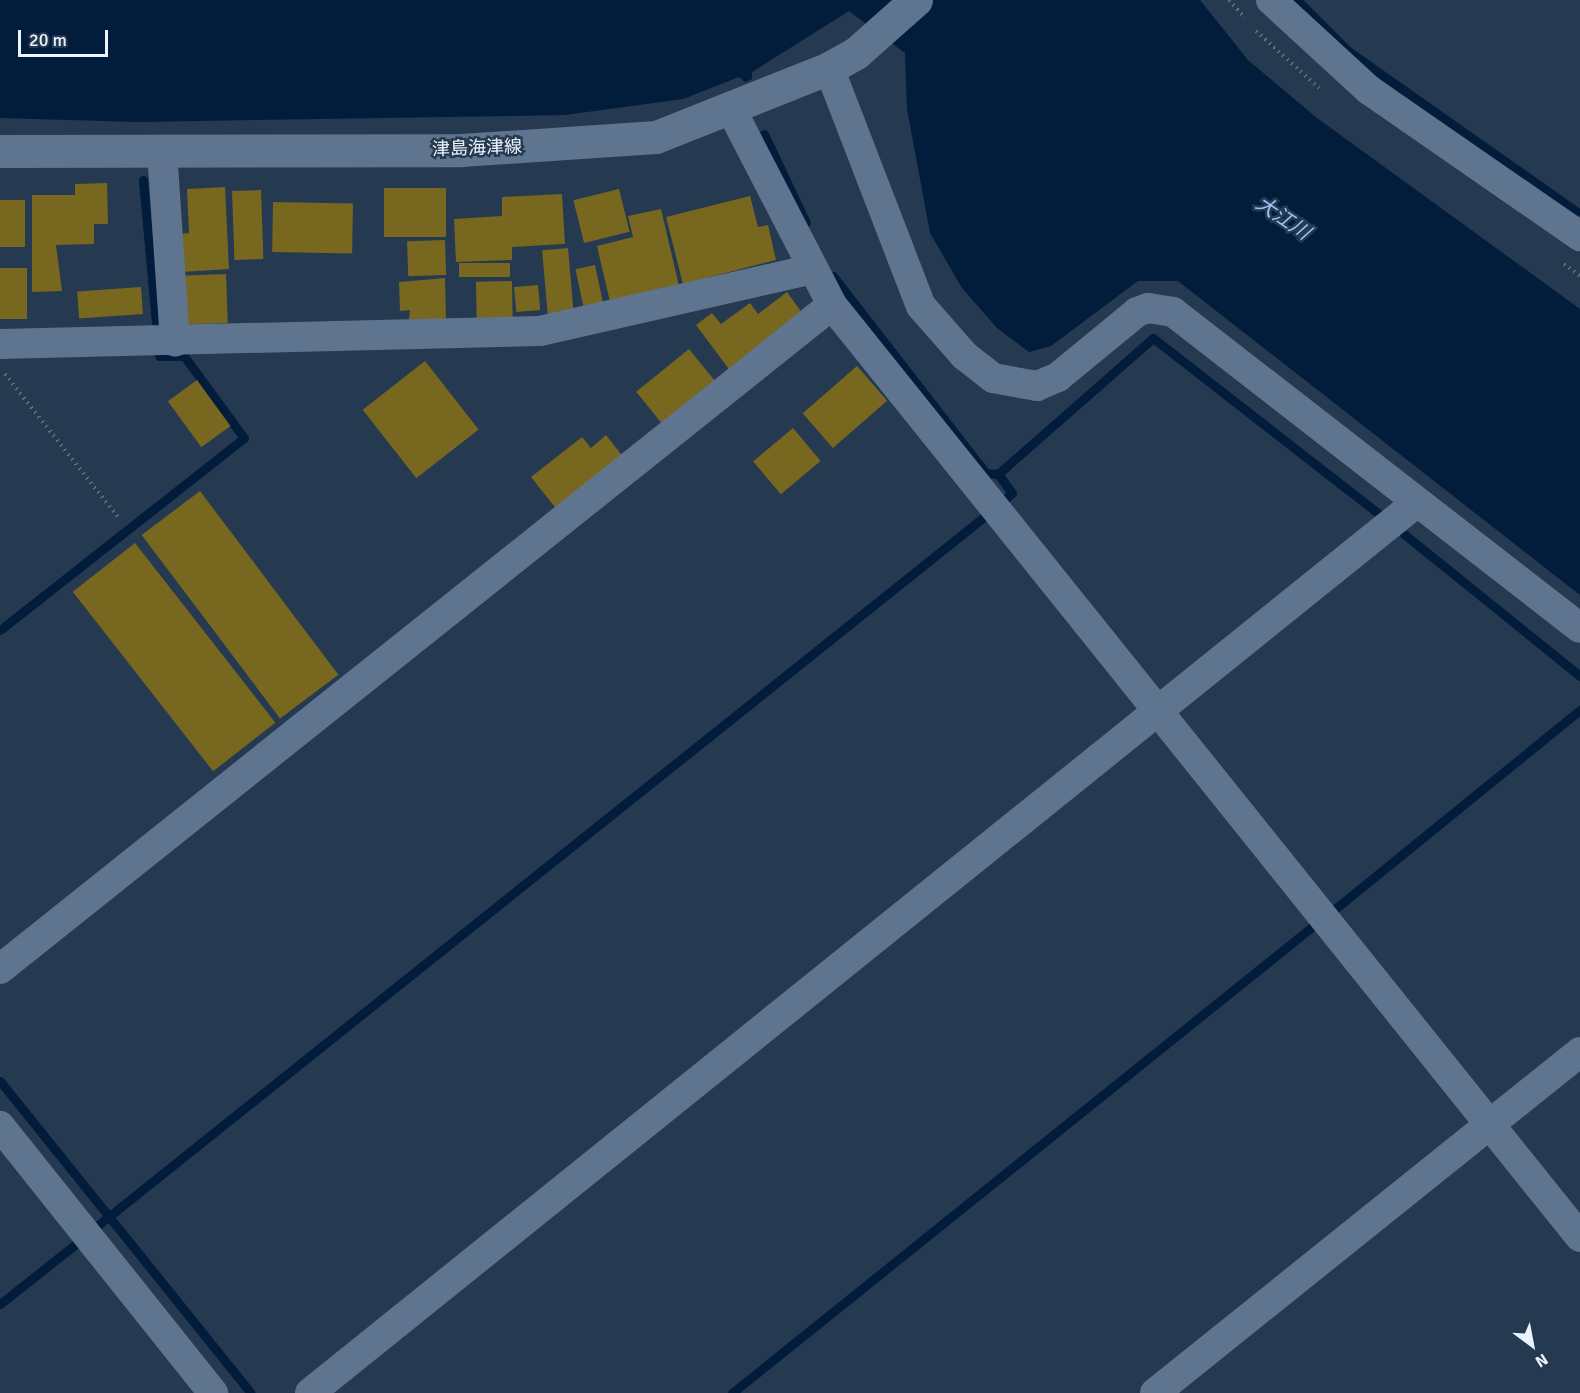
<!DOCTYPE html>
<html>
<head>
<meta charset="utf-8">
<style>
  body { margin:0 }
  #map { position:relative; width:1580px; height:1393px; overflow:hidden; background:#253950; font-family:Signika,"Noto Sans JP",sans-serif }
  div>[style] { position:absolute }
  .water>* { inset:0; background:#021c3c }
  .stream>* { height:9px; margin:-4.5px; padding:0 4.5px; transform-origin:4.5px; border-radius:4.5px; background:#021c3c }
  .building>* { inset:0; background:#78671e; transform-origin:0 0 }
  .path>* { height:4px; margin-top:-2px; transform-origin:0; background:repeating-linear-gradient(90deg,#617184 0 1.5px,transparent 0 6px) }
  .street>* { height:30px; margin:-15px; padding:0 15px; transform-origin:15px; border-radius:15px; background:#5f748f }
  .secondary>* { height:33px; margin:-16.5px; padding:0 16.5px; transform-origin:16.5px; border-radius:16.5px; background:#5f748f }
  span { translate:-50% -50%; white-space:nowrap; text-align:center; line-height:1.15; -webkit-text-stroke:5px #253950; paint-order:stroke }
  .street-label { font-size:18px; color:#ecf3fc }
  .water-label { font-size:20px; color:#9bc5fa; font-style:italic }
  .north { position:absolute; left:1502px; top:1315px; width:60px; height:60px; -webkit-text-stroke:4px #253950; paint-order:stroke; rotate:148deg; font-size:16px; font-weight:700; line-height:24px; text-align:center; color:#ecf3fc }
  .north::after { content:''; display:block; margin:auto; width:21px; height:27px; background:#ecf3fc; clip-path:polygon(50% 0,100% 100%,50% 72%,0 100%) }
  .scale { position:absolute; left:18px; top:30px; width:90px; height:27px; box-sizing:border-box; border:3px solid #ecf3fc; border-top:0; padding-left:8px; font-size:18px; line-height:21px; white-space:nowrap; color:#ecf3fc; -webkit-text-stroke:4px #253950; paint-order:stroke }
</style>
</head>
<body>
<div id="map">
  <div class="water">
    <div style="clip-path:polygon(0 0,1200px 0,1248px 60px,1317px 118px,1580px 309px,1580px 595px,1178px 281px,1138px 281px,1051px 346px,1029px 352px,997px 328px,962px 288px,930px 233px,907px 109px,905px 53px,849px 11px,752px 72px,752px 79px,745px 82px,739px 77px,683px 99px,565px 115px,138px 122px,0 118px)"></div>
  </div>
  <div class="stream">
    <div style="left:1297px;top:0;width:72px;rotate:45deg"></div>
    <div style="left:1348px;top:51px;width:279px;rotate:35.1deg"></div>
    <div style="left:764px;top:134px;width:98px;rotate:64.7deg"></div>
    <div style="left:143px;top:180px;width:143px;rotate:84.8deg"></div>
    <div style="left:833px;top:276px;width:249px;rotate:52.2deg"></div>
    <div style="left:986px;top:473px;width:12px;rotate:5deg"></div>
    <div style="left:1005px;top:499px;width:9px;rotate:-41deg"></div>
    <div style="left:1012px;top:493px;width:24px;rotate:-126deg"></div>
    <div style="left:998px;top:474px;width:206px;rotate:-41.3deg"></div>
    <div style="left:1153px;top:338px;width:286px;rotate:37.9deg"></div>
    <div style="left:1404px;top:534px;width:226px;rotate:38.9deg"></div>
    <div style="left:0;top:630px;width:310px;rotate:-38.2deg"></div>
    <div style="left:244px;top:438px;width:102px;rotate:-126.2deg"></div>
    <div style="left:184px;top:356px;width:25px;rotate:180deg"></div>
    <div style="left:1335px;top:909px;width:316px;rotate:-39.1deg"></div>
    <div style="left:0;top:1081px;width:400px;rotate:51.2deg"></div>
    <div style="left:97px;top:1226px;width:1137px;rotate:-38.64deg"></div>
    <div style="left:0;top:1304px;width:98px;rotate:-38.4deg"></div>
    <div style="left:732px;top:1393px;width:745px;rotate:-38.79deg"></div>
  </div>
  <div class="building">
    <div style="clip-path:polygon(107px 183px,108px 224px,94px 224px,94px 244px,56px 245px,62px 291px,32px 292px,32px 195px,75px 195px,75px 184px)"></div>
    <div style="clip-path:polygon(225px 187px,229px 269px,182px 272px,180px 234px,189px 233px,187px 189px)"></div>
    <div style="left:446px;top:188px;width:49px;height:62px;rotate:90deg"></div>
    <div style="left:619px;top:189px;width:44px;height:47px;rotate:76deg"></div>
    <div style="left:261px;top:190px;width:69px;height:29px;rotate:88deg"></div>
    <div style="clip-path:polygon(562px 194px,565px 244px,512px 247px,512px 260px,456px 262px,454px 219px,502px 216px,502px 197px)"></div>
    <div style="clip-path:polygon(750px 196px,758px 227px,768px 225px,776px 260px,683px 284px,666px 217px)"></div>
    <div style="left:25px;top:200px;width:47px;height:25px;rotate:90deg"></div>
    <div style="left:273px;top:202px;width:80px;height:50px;rotate:1deg"></div>
    <div style="clip-path:polygon(661px 209px,679px 286px,610px 302px,597px 246px,633px 237px,628px 216px)"></div>
    <div style="left:445px;top:240px;width:35px;height:38px;rotate:88deg"></div>
    <div style="left:568px;top:248px;width:64px;height:26px;rotate:85deg"></div>
    <div style="left:510px;top:263px;width:14px;height:51px;rotate:90deg"></div>
    <div style="left:595px;top:265px;width:39px;height:20px;rotate:78deg"></div>
    <div style="left:0;top:268px;width:27px;height:51px"></div>
    <div style="left:226px;top:274px;width:49px;height:48px;rotate:88deg"></div>
    <div style="clip-path:polygon(445px 278px,446px 319px,409px 319px,410px 310px,400px 311px,399px 282px)"></div>
    <div style="left:512px;top:281px;width:40px;height:36px;rotate:89deg"></div>
    <div style="left:538px;top:285px;width:25px;height:24px;rotate:85deg"></div>
    <div style="left:141px;top:287px;width:27px;height:64px;rotate:86deg"></div>
    <div style="clip-path:polygon(787px 292px,805px 317px,731px 372px,696px 325px,712px 313px,721px 324px,750px 303px,758px 314px)"></div>
    <div style="left:689px;top:349px;width:46px;height:68px;rotate:51deg"></div>
    <div style="left:425px;top:361px;width:87px;height:79px;rotate:52deg"></div>
    <div style="left:857px;top:366px;width:46px;height:72px;rotate:49deg"></div>
    <div style="left:197px;top:380px;width:57px;height:36px;rotate:54deg"></div>
    <div style="left:793px;top:428px;width:43px;height:52px;rotate:50deg"></div>
    <div style="clip-path:polygon(606px 435px,624px 458px,558px 511px,531px 477px,582px 437px,591px 448px)"></div>
    <div style="left:200px;top:491px;width:230px;height:73px;rotate:53deg"></div>
    <div style="left:135px;top:543px;width:228px;height:79px;rotate:52deg"></div>
  </div>
  <div class="path">
    <div style="left:1229px;top:0;width:24px;rotate:48deg"></div>
    <div style="left:1256px;top:31px;width:85px;rotate:42.1deg"></div>
    <div style="left:1564px;top:264px;width:20px;rotate:37deg"></div>
    <div style="left:5px;top:374px;width:182px;rotate:51.7deg"></div>
  </div>
  <div class="street">
    <div style="left:1271px;top:0;width:133px;rotate:42.6deg"></div>
    <div style="left:1369px;top:90px;width:257px;rotate:34.7deg"></div>
    <div style="left:829px;top:68px;width:255px;rotate:68.9deg"></div>
    <div style="left:921px;top:306px;width:67px;rotate:48.7deg"></div>
    <div style="left:965px;top:356px;width:36px;rotate:38deg"></div>
    <div style="left:993px;top:378px;width:45px;rotate:10.3deg"></div>
    <div style="left:1037px;top:386px;width:23px;rotate:-23deg"></div>
    <div style="left:1058px;top:377px;width:102px;rotate:-39.4deg"></div>
    <div style="left:1137px;top:312px;width:12px;rotate:-20deg"></div>
    <div style="left:1148px;top:308px;width:25px;rotate:9deg"></div>
    <div style="left:1173px;top:312px;width:515px;rotate:37.83deg"></div>
    <div style="left:732px;top:111px;width:218px;rotate:62.7deg"></div>
    <div style="left:832px;top:305px;width:1195px;rotate:51.25deg"></div>
    <div style="left:162px;top:151px;width:191px;rotate:86.1deg"></div>
    <div style="left:0;top:344px;width:540px;rotate:-1.38deg"></div>
    <div style="left:540px;top:331px;width:276px;rotate:-12.8deg"></div>
    <div style="left:0;top:969px;width:1064px;rotate:-38.59deg"></div>
    <div style="left:0;top:1126px;width:342px;rotate:51.4deg"></div>
    <div style="left:310px;top:1393px;width:1420px;rotate:-38.82deg"></div>
    <div style="left:1155px;top:1393px;width:545px;rotate:-38.74deg"></div>
  </div>
  <div class="secondary">
    <div style="left:0;top:151px;width:461px;rotate:-0.1deg"></div>
    <div style="left:461px;top:150px;width:195px;rotate:-3.8deg"></div>
    <div style="left:656px;top:137px;width:186px;rotate:-21.7deg"></div>
    <div style="left:829px;top:68px;width:31px;rotate:-29deg"></div>
    <div style="left:856px;top:53px;width:80px;rotate:-41.5deg"></div>
  </div>
  <div class="street-label">
    <span style="left:477px;top:148px;rotate:-2deg">津島海津線</span>
  </div>
  <div class="water-label">
    <span style="left:1283px;top:218px;rotate:34deg">大江川</span>
  </div>
  <div class="north">N</div>
  <div class="scale">20 m</div>
</div>
</body>
</html>
